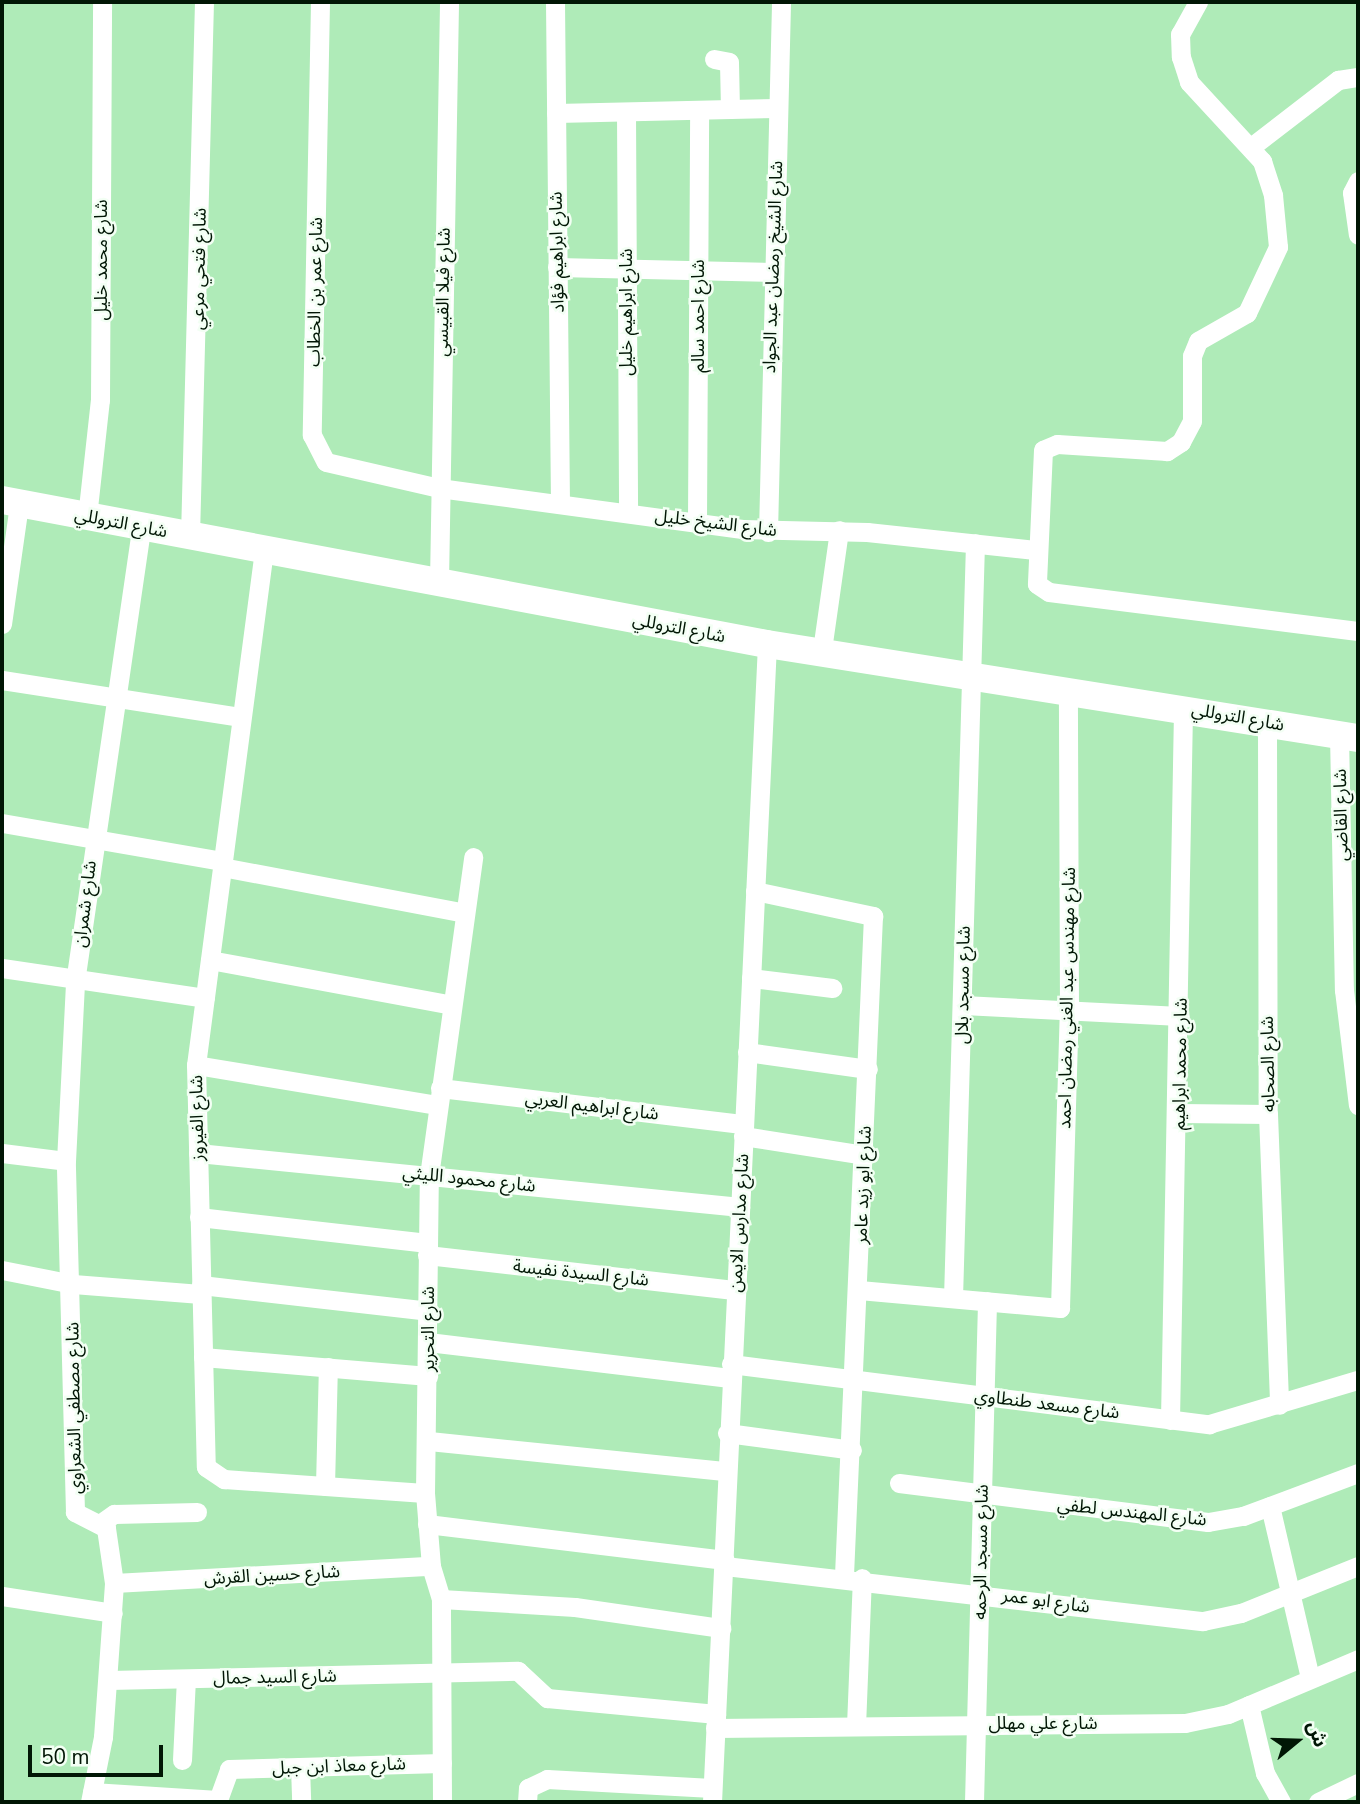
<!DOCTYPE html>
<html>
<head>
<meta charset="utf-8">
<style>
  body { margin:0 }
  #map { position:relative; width:1360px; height:1804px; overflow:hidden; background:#afebb8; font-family:"Nunito Sans","Noto Sans Arabic",sans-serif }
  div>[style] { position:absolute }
  .street>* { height:19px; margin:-9.5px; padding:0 9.5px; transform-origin:9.5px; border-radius:9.5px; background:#fff }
  .secondary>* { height:28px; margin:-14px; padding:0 14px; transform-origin:14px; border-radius:14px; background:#fff }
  span { translate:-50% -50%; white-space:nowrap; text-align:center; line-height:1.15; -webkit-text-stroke:5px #f3fff4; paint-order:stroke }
  .street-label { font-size:18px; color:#011605 }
  .frame { position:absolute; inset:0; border:4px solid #011605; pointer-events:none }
  .north { position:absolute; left:1262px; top:1706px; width:70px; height:70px; -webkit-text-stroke:5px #f3fff4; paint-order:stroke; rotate:71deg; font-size:19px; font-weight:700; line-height:28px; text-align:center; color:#011605 }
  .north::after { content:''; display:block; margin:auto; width:24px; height:32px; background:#011605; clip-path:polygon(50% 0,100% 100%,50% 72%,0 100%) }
  .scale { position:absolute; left:28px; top:1745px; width:135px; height:32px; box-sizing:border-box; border:4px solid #011605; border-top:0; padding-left:9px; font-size:21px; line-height:24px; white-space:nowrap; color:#011605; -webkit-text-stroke:5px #f3fff4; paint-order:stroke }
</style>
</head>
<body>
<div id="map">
  <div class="street">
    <div style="left:320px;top:2px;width:433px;rotate:91.1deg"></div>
    <div style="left:312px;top:435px;width:30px;rotate:63deg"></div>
    <div style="left:326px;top:462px;width:116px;rotate:13deg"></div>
    <div style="left:439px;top:488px;width:306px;rotate:7.7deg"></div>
    <div style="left:742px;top:529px;width:125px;rotate:1.4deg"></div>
    <div style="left:867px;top:532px;width:169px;rotate:6.1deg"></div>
    <div style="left:555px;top:2px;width:500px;rotate:89.43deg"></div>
    <div style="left:1198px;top:2px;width:37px;rotate:119deg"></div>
    <div style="left:1180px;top:34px;width:23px;rotate:88deg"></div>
    <div style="left:1181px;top:57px;width:26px;rotate:72deg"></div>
    <div style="left:1189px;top:82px;width:108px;rotate:47.3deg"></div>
    <div style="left:1262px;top:161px;width:36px;rotate:72deg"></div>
    <div style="left:1273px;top:195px;width:52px;rotate:84.5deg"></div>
    <div style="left:1278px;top:247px;width:73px;rotate:115.2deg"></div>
    <div style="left:1247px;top:313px;width:56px;rotate:150.3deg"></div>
    <div style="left:1198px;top:341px;width:16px;rotate:112deg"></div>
    <div style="left:1192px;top:356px;width:65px;rotate:90deg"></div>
    <div style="left:1192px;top:421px;width:24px;rotate:118deg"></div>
    <div style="left:1181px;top:442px;width:17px;rotate:147deg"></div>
    <div style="left:1167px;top:451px;width:110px;rotate:-176.4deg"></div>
    <div style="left:1057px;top:444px;width:15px;rotate:157deg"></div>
    <div style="left:1043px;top:450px;width:134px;rotate:92.6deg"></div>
    <div style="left:1037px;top:584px;width:14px;rotate:34deg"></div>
    <div style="left:1049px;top:592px;width:311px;rotate:7.2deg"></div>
    <div style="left:714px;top:59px;width:15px;rotate:11deg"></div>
    <div style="left:729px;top:62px;width:47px;rotate:88.8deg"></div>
    <div style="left:626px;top:112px;width:400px;rotate:89.7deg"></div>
    <div style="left:556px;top:113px;width:222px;rotate:-1.3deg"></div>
    <div style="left:1251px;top:147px;width:110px;rotate:-37.6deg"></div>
    <div style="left:1338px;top:80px;width:20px;rotate:-9deg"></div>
    <div style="left:1358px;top:181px;width:13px;rotate:117deg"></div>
    <div style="left:1352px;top:193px;width:42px;rotate:81.9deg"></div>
    <div style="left:557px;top:267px;width:216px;rotate:1.3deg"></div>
    <div style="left:87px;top:517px;width:118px;rotate:-83.7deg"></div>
    <div style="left:100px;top:400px;width:398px;rotate:-89.7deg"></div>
    <div style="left:697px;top:522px;width:412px;rotate:-89.7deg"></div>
    <div style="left:768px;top:532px;width:530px;rotate:-88.59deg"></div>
    <div style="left:190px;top:536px;width:534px;rotate:-88.5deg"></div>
    <div style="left:264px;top:550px;width:519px;rotate:97.52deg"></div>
    <div style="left:196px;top:1065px;width:402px;rotate:88.6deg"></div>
    <div style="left:206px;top:1467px;width:22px;rotate:34deg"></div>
    <div style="left:224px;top:1479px;width:201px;rotate:4deg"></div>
    <div style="left:439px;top:582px;width:580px;rotate:-89.01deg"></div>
    <div style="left:2px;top:624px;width:121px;rotate:-81.9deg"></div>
    <div style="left:822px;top:650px;width:121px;rotate:-81.9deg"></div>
    <div style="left:2px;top:680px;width:242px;rotate:8.8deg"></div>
    <div style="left:1267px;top:722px;width:392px;rotate:89.9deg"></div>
    <div style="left:1268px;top:1114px;width:291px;rotate:87.8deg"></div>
    <div style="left:1339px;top:734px;width:256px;rotate:88.9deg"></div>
    <div style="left:1344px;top:990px;width:116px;rotate:83.1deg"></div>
    <div style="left:2px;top:823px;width:224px;rotate:9.8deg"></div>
    <div style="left:222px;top:867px;width:247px;rotate:10.7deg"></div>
    <div style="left:755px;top:891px;width:121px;rotate:12deg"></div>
    <div style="left:873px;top:916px;width:661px;rotate:92.52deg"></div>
    <div style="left:210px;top:960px;width:246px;rotate:10.5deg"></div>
    <div style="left:2px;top:968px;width:205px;rotate:8.4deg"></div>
    <div style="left:751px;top:978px;width:82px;rotate:7deg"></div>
    <div style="left:963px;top:1005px;width:217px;rotate:2.9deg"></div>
    <div style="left:747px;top:1052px;width:122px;rotate:8deg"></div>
    <div style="left:196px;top:1065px;width:245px;rotate:9.4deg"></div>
    <div style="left:440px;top:1088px;width:306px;rotate:6.8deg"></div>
    <div style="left:1180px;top:1113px;width:88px;rotate:0.7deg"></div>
    <div style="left:743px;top:1136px;width:122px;rotate:8.9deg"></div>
    <div style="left:2px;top:1153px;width:64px;rotate:7.1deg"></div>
    <div style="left:198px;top:1153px;width:545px;rotate:5.69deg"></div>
    <div style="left:199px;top:1217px;width:230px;rotate:6.5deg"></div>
    <div style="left:427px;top:1255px;width:311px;rotate:6.5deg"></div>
    <div style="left:2px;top:1270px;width:72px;rotate:11.2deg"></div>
    <div style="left:73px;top:1284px;width:128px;rotate:4.5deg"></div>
    <div style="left:201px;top:1285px;width:228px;rotate:6.5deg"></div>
    <div style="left:859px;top:1290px;width:202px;rotate:5.1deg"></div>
    <div style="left:1060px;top:1308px;width:298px;rotate:-88.3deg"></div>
    <div style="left:1069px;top:1010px;width:322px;rotate:-90.2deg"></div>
    <div style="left:953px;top:1298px;width:755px;rotate:-88.33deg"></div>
    <div style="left:428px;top:1342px;width:304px;rotate:6.8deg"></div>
    <div style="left:203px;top:1357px;width:226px;rotate:4.8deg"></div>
    <div style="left:731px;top:1364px;width:482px;rotate:7.2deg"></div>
    <div style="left:1209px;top:1424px;width:155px;rotate:-16.5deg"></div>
    <div style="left:1170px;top:1420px;width:712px;rotate:-88.95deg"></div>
    <div style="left:727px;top:1433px;width:126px;rotate:7.7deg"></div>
    <div style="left:429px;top:1441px;width:299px;rotate:5.8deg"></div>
    <div style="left:899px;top:1483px;width:311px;rotate:7.2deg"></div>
    <div style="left:1208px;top:1522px;width:36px;rotate:-10deg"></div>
    <div style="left:1243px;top:1516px;width:123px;rotate:-20.5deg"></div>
    <div style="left:325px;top:1486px;width:119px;rotate:-88.6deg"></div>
    <div style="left:1270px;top:1506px;width:177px;rotate:76.9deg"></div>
    <div style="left:101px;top:1523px;width:16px;rotate:-35deg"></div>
    <div style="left:114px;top:1514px;width:83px;rotate:-1.4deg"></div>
    <div style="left:427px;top:1524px;width:300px;rotate:6.9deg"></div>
    <div style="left:725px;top:1566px;width:481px;rotate:6.6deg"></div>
    <div style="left:1203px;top:1621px;width:39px;rotate:-12deg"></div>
    <div style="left:1241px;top:1613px;width:126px;rotate:-21.9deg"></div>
    <div style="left:114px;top:1583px;width:317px;rotate:-3.1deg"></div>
    <div style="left:2px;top:1596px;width:112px;rotate:8.7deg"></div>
    <div style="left:441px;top:1599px;width:134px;rotate:3.4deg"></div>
    <div style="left:575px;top:1607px;width:148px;rotate:8.2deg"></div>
    <div style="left:109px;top:1680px;width:409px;rotate:-1.3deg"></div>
    <div style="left:518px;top:1671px;width:40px;rotate:43deg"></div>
    <div style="left:547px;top:1698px;width:170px;rotate:5.4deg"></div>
    <div style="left:1249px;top:1705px;width:70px;rotate:76.8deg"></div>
    <div style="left:1265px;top:1773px;width:33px;rotate:61deg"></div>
    <div style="left:856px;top:1726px;width:148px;rotate:-87.7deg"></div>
    <div style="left:715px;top:1728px;width:470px;rotate:-0.6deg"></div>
    <div style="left:1185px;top:1723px;width:44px;rotate:-11.8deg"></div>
    <div style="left:1228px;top:1714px;width:141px;rotate:-22.9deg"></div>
    <div style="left:182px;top:1760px;width:81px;rotate:-87.2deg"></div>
    <div style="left:300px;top:1767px;width:35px;rotate:88deg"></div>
    <div style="left:92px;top:1792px;width:126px;rotate:3.6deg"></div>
    <div style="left:218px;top:1800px;width:33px;rotate:-70deg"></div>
    <div style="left:229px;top:1769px;width:213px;rotate:-1.6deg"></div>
    <div style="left:90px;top:1802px;width:66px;rotate:-78.7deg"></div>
    <div style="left:103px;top:1737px;width:154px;rotate:-85.9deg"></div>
    <div style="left:114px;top:1583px;width:56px;rotate:-98.3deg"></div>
    <div style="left:106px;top:1528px;width:35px;rotate:-153deg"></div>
    <div style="left:75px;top:1512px;width:351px;rotate:-91.5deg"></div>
    <div style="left:66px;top:1161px;width:179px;rotate:-87.1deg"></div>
    <div style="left:75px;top:982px;width:460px;rotate:-81.7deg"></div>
    <div style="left:442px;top:1802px;width:203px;rotate:-90.3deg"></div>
    <div style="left:441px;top:1599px;width:34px;rotate:-107deg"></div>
    <div style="left:431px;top:1566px;width:73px;rotate:-94.7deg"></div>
    <div style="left:425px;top:1493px;width:317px;rotate:-89.3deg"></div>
    <div style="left:429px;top:1176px;width:322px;rotate:-82.1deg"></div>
    <div style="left:527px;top:1802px;width:14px;rotate:-86deg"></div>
    <div style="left:528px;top:1788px;width:21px;rotate:-25deg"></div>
    <div style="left:547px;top:1779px;width:165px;rotate:3.1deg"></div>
    <div style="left:712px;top:1802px;width:1159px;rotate:-87.28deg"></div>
    <div style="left:974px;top:1802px;width:501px;rotate:-88.51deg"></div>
    <div style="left:1318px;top:1802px;width:44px;rotate:-25.4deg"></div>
  </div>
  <div class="secondary">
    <div style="left:2px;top:500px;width:778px;rotate:10.66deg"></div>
    <div style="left:767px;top:644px;width:598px;rotate:9.04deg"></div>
  </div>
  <div class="street-label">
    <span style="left:557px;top:252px;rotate:-91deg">شارع ابراهيم فؤاد</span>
    <span style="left:101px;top:260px;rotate:-90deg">شارع محمد خليل</span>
    <span style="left:773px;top:267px;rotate:-88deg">شارع الشيخ رمضان عبد الجواد</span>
    <span style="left:199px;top:269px;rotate:-89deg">شارع فتحي مرعي</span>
    <span style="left:315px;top:292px;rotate:-89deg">شارع عمر بن الخطاب</span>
    <span style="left:443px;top:292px;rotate:-89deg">شارع فيلا القبيسي</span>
    <span style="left:626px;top:312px;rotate:-90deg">شارع ابراهيم خليل</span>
    <span style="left:698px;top:316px;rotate:-90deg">شارع احمد سالم</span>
    <span style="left:121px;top:523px;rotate:11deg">شارع التروللي</span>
    <span style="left:716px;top:523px;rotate:7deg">شارع الشيخ خليل</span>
    <span style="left:679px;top:628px;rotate:11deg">شارع التروللي</span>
    <span style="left:1238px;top:717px;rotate:10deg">شارع التروللي</span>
    <span style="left:1341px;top:815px;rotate:-91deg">شارع القاضي</span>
    <span style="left:85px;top:904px;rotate:-83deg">شارع شمران</span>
    <span style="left:963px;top:985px;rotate:-89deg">شارع مسجد بلال</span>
    <span style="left:1067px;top:998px;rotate:-89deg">شارع مهندس عبد الغني رمضان احمد</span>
    <span style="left:1180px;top:1064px;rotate:-89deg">شارع محمد ابراهيم</span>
    <span style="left:1268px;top:1064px;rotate:-91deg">شارع الصحابه</span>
    <span style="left:592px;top:1106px;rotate:7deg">شارع ابراهيم العربي</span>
    <span style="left:197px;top:1118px;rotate:-91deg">شارع الفيروز</span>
    <span style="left:469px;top:1179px;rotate:6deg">شارع محمود الليثي</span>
    <span style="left:863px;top:1185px;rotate:-88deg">شارع ابو زيد عامر</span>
    <span style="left:739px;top:1223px;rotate:-87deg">شارع مدارس الايمن</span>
    <span style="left:581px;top:1273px;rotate:6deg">شارع السيدة نفيسة</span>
    <span style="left:428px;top:1329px;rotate:-90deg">شارع التحرير</span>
    <span style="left:1047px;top:1404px;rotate:7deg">شارع مسعد طنطاوي</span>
    <span style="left:74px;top:1408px;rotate:-91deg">شارع مصطفي الشعراوي</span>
    <span style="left:1132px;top:1512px;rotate:6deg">شارع المهندس لطفي</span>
    <span style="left:981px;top:1552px;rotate:-89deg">شارع مسجد الرحمه</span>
    <span style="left:272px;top:1575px;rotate:-3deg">شارع حسين القرش</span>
    <span style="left:1046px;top:1601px;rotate:8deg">شارع ابو عمر</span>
    <span style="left:275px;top:1677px;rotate:-1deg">شارع السيد جمال</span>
    <span style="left:1043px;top:1723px">شارع علي مهلل</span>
    <span style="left:339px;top:1766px;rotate:-2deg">شارع معاذ ابن جبل</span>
  </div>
  <div class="frame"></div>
  <div class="north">ش</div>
  <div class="scale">50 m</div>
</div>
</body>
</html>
